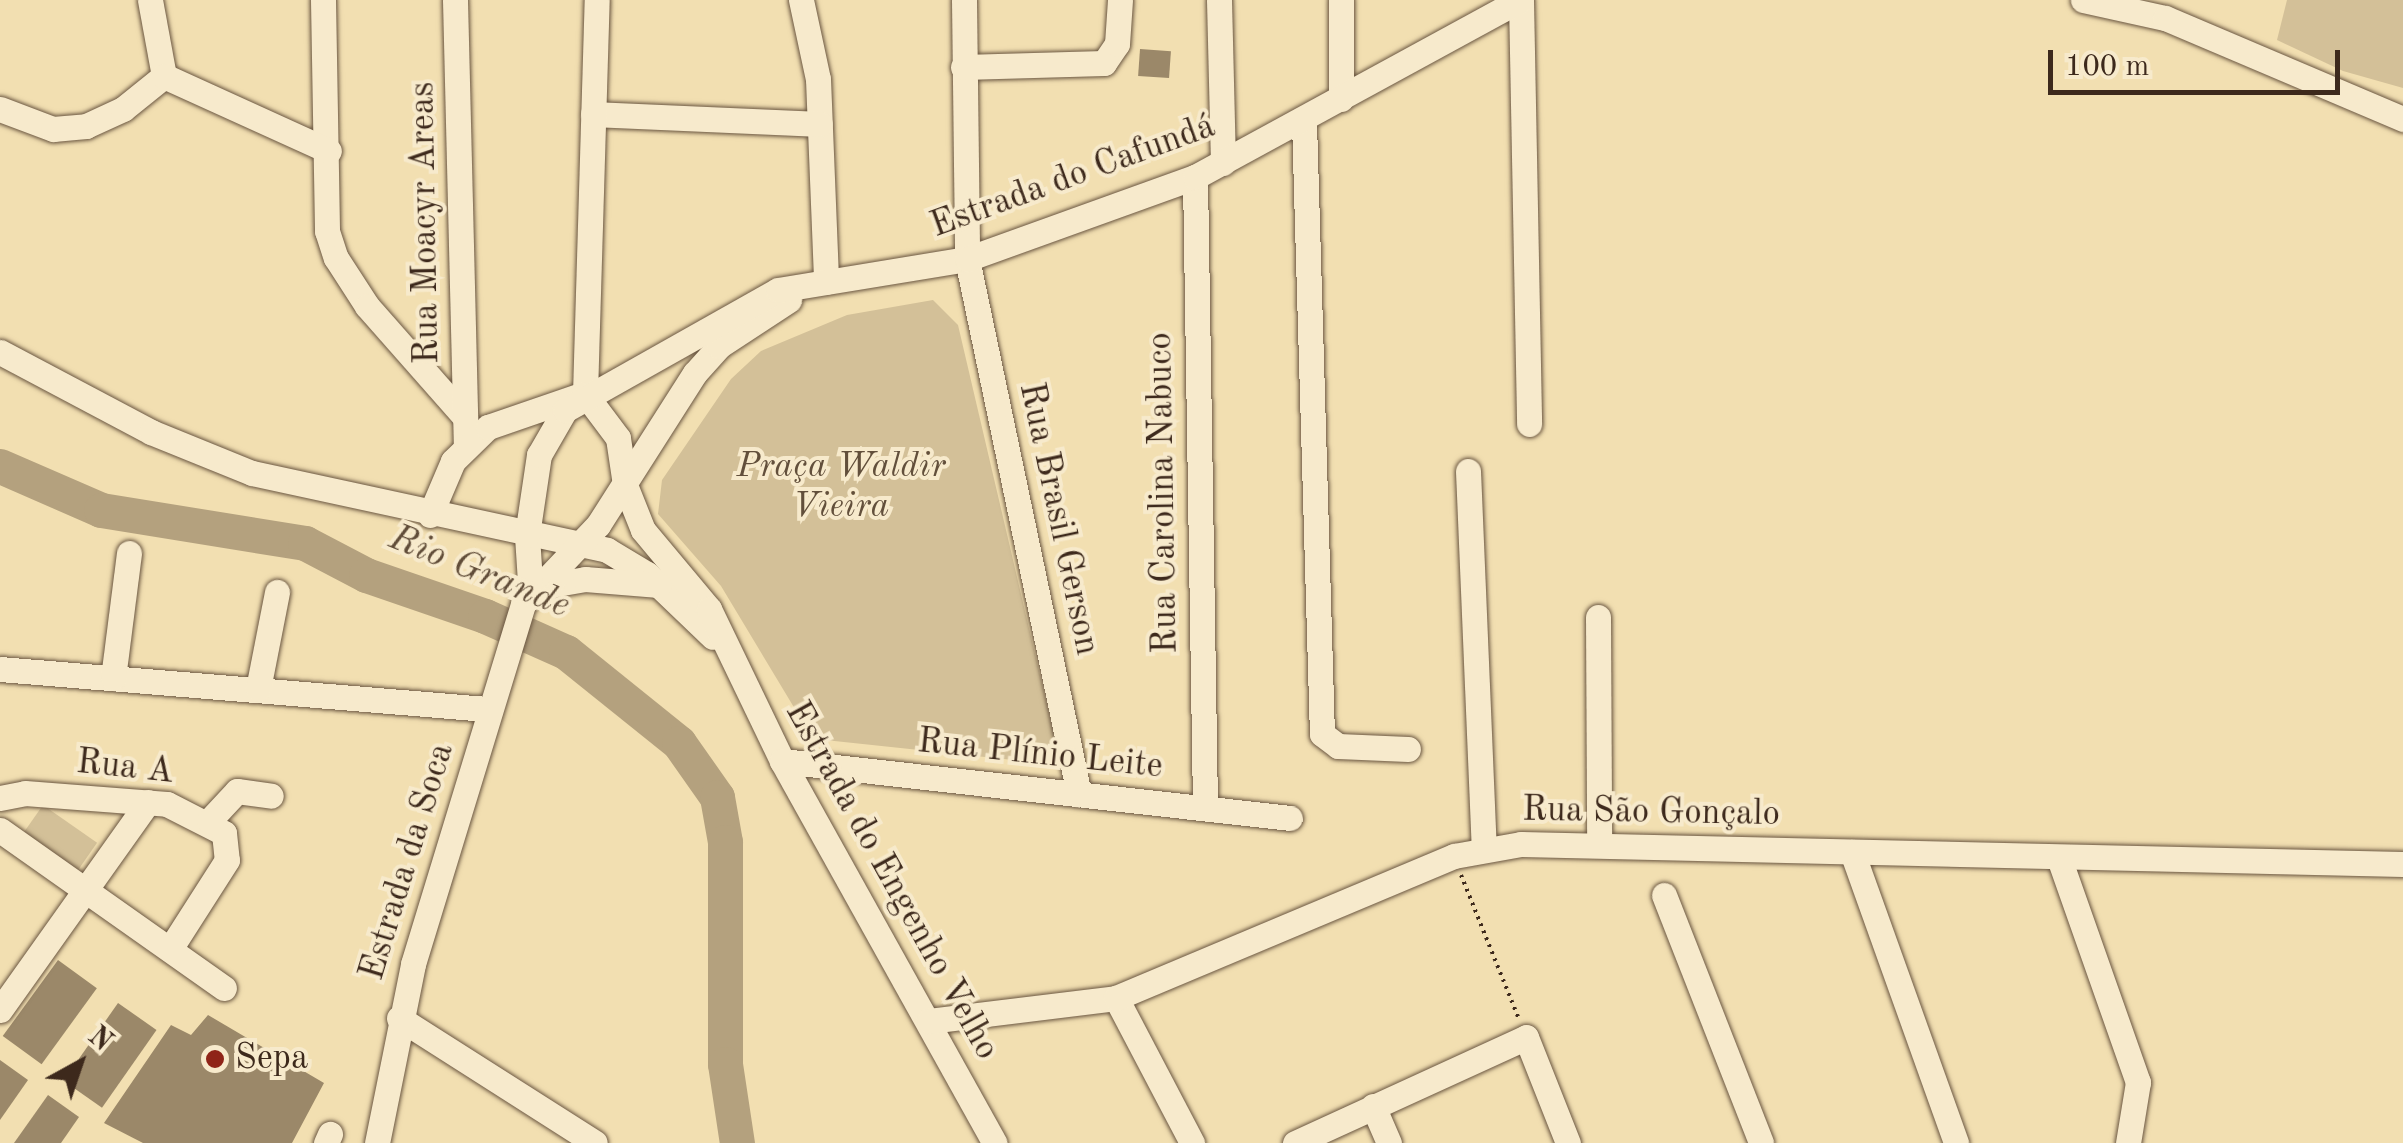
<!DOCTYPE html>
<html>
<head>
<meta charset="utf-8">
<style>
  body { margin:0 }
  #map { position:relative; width:2403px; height:1143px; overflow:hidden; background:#f2dfb1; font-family:"Old Standard TT",serif }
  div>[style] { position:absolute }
  .green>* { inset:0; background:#d3c098; transform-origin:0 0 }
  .river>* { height:35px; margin:-17.5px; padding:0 17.5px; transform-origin:17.5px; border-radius:17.5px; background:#b4a17e }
  .building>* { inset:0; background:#9b8869; transform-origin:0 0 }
  .path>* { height:4px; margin-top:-2px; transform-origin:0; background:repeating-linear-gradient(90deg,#3d291c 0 2.5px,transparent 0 7.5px) }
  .roads { filter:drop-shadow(0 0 2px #6a5641) drop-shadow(0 0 2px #6a5641) }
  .minor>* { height:25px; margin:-12.5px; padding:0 12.5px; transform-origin:12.5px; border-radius:12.5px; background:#f7eacc }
  .dots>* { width:28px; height:28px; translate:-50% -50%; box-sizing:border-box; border:5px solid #f7eacc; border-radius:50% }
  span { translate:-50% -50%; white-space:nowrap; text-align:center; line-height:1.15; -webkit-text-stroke:8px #f7eacc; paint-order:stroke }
  .street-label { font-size:35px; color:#3d291c }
  .park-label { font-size:35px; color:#624f3b; font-style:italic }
  .poi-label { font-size:35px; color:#3d291c }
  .left { translate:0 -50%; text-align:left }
  .water-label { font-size:38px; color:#614d39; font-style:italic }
  .north { position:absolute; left:30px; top:1013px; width:100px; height:100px; -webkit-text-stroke:8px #f7eacc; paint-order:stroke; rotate:40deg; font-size:28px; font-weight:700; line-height:40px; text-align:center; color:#3d291c }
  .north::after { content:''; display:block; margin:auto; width:35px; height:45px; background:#3d291c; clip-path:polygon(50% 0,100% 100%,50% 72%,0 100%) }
  .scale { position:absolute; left:2048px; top:50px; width:292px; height:45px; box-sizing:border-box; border:5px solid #3d291c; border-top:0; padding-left:12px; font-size:30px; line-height:35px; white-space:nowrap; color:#3d291c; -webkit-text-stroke:8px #f7eacc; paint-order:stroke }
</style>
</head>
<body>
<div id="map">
  <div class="green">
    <div style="clip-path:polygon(2287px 0,2403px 0,2403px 88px,2343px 71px,2277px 40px)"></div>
    <div style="clip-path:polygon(933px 300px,958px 325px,1054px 735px,1051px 748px,1033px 762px,825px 740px,807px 729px,721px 586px,658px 514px,662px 480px,731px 379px,761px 351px,847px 315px)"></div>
    <div style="left:43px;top:805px;width:66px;height:37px;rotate:35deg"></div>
  </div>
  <div class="river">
    <div style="left:0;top:466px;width:110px;rotate:23.5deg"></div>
    <div style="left:101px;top:510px;width:207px;rotate:9.2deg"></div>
    <div style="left:305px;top:543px;width:69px;rotate:27.7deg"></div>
    <div style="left:366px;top:575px;width:126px;rotate:19deg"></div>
    <div style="left:485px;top:616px;width:89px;rotate:24deg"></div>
    <div style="left:566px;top:652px;width:145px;rotate:38.8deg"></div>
    <div style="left:679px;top:743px;width:66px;rotate:54.9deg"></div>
    <div style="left:717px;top:797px;width:46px;rotate:79.9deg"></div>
    <div style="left:725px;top:842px;width:222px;rotate:90deg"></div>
    <div style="left:725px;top:1064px;width:80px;rotate:81.4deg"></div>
  </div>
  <div class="building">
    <div style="left:1140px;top:49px;width:31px;height:27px;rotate:4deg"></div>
    <div style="left:58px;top:960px;width:48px;height:94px;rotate:36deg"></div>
    <div style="left:118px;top:1003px;width:47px;height:95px;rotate:35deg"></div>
    <div style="clip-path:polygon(208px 1015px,324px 1083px,292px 1143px,143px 1143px,104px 1123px,171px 1025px,191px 1035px)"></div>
    <div style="clip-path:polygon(0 1060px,28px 1080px,0 1120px)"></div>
    <div style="clip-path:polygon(48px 1095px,79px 1117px,61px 1143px,14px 1143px)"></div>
  </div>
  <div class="path">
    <div style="left:1461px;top:875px;width:155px;rotate:68.1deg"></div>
  </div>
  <div class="roads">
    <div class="minor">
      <div style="left:150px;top:0;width:77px;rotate:79.6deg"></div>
      <div style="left:323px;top:0;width:231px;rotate:89deg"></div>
      <div style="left:327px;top:231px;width:28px;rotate:72deg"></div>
      <div style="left:336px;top:258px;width:57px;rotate:57.1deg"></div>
      <div style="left:367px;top:306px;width:148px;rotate:48.6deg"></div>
      <div style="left:455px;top:0;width:445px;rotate:88.6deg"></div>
      <div style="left:801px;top:0;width:81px;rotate:77.9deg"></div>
      <div style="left:818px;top:79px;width:203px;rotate:87.7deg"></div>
      <div style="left:964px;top:0;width:259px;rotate:89.3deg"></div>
      <div style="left:967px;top:259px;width:547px;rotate:78.18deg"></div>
      <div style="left:1219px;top:0;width:163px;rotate:88.6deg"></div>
      <div style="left:1521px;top:0;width:424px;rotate:88.9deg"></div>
      <div style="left:2083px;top:0;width:84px;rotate:12.4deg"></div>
      <div style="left:2165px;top:18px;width:259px;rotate:23deg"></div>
      <div style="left:963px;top:67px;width:141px;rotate:-1.6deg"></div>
      <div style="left:1104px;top:63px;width:23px;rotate:-56deg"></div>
      <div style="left:1117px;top:44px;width:44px;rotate:-86.1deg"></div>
      <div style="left:1341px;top:99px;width:99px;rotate:-90deg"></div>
      <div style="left:0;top:109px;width:57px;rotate:20.7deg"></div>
      <div style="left:53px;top:129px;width:33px;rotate:-5deg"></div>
      <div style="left:86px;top:126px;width:41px;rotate:-24.7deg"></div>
      <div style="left:123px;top:109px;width:53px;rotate:-38.8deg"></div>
      <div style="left:164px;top:76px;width:181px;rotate:24.4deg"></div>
      <div style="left:593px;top:114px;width:227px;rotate:2.5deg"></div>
      <div style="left:1304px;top:122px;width:612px;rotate:88.32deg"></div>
      <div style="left:1322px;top:734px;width:20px;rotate:37deg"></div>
      <div style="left:1338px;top:746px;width:70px;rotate:2.5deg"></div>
      <div style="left:1195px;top:177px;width:631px;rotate:89.09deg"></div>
      <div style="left:0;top:352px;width:171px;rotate:27.9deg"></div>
      <div style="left:151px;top:432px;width:109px;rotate:22.1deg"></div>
      <div style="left:252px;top:473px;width:363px;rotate:12.2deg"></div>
      <div style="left:607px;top:550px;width:47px;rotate:31deg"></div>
      <div style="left:647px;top:574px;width:91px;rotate:43.7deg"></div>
      <div style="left:585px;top:394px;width:55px;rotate:53.1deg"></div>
      <div style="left:618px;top:438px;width:48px;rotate:81.5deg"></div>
      <div style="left:625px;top:485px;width:48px;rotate:68.2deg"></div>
      <div style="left:643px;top:530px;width:103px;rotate:50.1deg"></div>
      <div style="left:709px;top:609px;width:169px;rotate:64.3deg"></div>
      <div style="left:782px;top:761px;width:437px;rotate:60.9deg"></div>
      <div style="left:585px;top:394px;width:394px;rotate:-88.3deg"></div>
      <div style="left:1468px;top:471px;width:379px;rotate:87.6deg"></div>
      <div style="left:430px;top:515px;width:59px;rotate:-66.9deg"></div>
      <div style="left:453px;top:461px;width:49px;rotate:-44.2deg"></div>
      <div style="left:488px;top:427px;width:98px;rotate:-19deg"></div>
      <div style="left:545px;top:586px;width:41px;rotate:-9.9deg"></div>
      <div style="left:585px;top:579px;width:74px;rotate:4.6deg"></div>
      <div style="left:523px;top:604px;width:109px;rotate:-46.5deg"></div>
      <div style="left:598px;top:525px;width:180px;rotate:-57.5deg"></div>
      <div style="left:695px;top:373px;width:36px;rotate:-48deg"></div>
      <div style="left:719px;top:346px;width:84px;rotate:-33.3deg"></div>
      <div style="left:1598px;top:617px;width:225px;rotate:89.7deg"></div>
      <div style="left:0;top:669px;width:492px;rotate:4.7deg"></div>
      <div style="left:113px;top:678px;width:126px;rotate:-82.7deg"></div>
      <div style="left:258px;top:689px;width:99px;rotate:-78.9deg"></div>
      <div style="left:782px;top:761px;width:511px;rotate:6.4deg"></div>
      <div style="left:0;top:798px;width:25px;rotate:-11deg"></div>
      <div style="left:25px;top:793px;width:142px;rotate:4.4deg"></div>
      <div style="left:167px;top:804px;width:64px;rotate:27deg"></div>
      <div style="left:224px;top:833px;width:27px;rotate:84deg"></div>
      <div style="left:227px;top:860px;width:106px;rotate:122.6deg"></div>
      <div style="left:209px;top:821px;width:41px;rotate:-47deg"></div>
      <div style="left:237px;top:791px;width:34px;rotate:8deg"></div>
      <div style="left:0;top:830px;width:274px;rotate:35.2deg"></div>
      <div style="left:1852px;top:852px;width:309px;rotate:70.3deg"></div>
      <div style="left:2059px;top:858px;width:238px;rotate:70.6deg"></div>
      <div style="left:2138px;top:1082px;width:62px;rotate:99.3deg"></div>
      <div style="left:1664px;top:895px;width:266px;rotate:68.6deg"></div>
      <div style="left:1116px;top:998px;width:164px;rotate:62.3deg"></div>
      <div style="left:0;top:1010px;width:255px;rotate:-54.6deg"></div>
      <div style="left:399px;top:1018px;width:232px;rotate:32.5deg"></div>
      <div style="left:929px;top:1021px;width:188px;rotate:-7deg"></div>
      <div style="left:1116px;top:998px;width:367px;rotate:-22.8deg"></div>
      <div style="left:1454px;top:856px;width:68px;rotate:-10.2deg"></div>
      <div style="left:1521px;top:844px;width:882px;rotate:1.3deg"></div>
      <div style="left:1373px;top:1106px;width:40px;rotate:66.6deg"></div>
      <div style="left:326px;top:1143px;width:10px;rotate:-66deg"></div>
      <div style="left:377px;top:1143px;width:183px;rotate:-78.6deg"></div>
      <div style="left:413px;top:964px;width:400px;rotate:-73deg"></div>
      <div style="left:530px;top:582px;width:47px;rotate:-93.7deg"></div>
      <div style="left:527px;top:535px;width:81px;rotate:-81.5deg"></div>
      <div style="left:539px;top:455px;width:52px;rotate:-60deg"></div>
      <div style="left:565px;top:410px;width:244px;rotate:-29.4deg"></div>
      <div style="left:778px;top:290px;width:192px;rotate:-9.3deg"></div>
      <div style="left:967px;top:259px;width:242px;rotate:-19.8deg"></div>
      <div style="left:1195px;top:177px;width:370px;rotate:-28.6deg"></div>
      <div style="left:1295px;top:1143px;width:254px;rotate:-24.6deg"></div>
      <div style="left:1526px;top:1037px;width:114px;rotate:68.4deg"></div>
    </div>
  </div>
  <div class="dots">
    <div style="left:215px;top:1059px;background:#8f2418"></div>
  </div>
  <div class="street-label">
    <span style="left:1073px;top:177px;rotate:-20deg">Estrada do Cafundá</span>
    <span style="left:426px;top:223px;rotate:-91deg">Rua Moacyr Areas</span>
    <span style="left:1164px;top:493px;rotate:-91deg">Rua Carolina Nabuco</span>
    <span style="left:1058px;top:519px;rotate:78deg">Rua Brasil Gerson</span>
    <span style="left:1040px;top:755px;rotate:6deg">Rua Plínio Leite</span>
    <span style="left:125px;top:768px;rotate:6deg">Rua A</span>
    <span style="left:1651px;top:813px;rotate:1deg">Rua São Gonçalo</span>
    <span style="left:408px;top:862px;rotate:-73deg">Estrada da Soca</span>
    <span style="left:891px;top:881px;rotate:61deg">Estrada do Engenho Velho</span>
  </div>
  <div class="park-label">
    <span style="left:841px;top:487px">Praça Waldir<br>Vieira</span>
  </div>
  <div class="poi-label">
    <span class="left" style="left:235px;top:1059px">Sepa</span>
  </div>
  <div class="water-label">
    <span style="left:479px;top:573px;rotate:22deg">Rio Grande</span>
  </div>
  <div class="north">N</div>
  <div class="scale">100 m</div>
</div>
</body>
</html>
